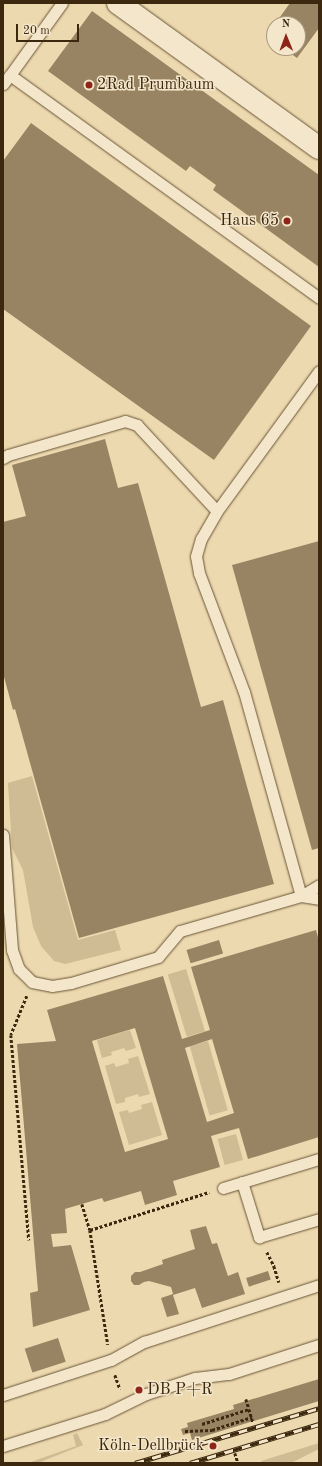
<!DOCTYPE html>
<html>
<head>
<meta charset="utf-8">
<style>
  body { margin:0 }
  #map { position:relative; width:322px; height:1466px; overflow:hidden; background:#edd9af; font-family:"Old Standard TT",serif }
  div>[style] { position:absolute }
  .green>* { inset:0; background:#cfbb94; transform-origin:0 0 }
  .building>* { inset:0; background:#988462; transform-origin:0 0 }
  .path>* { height:2.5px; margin-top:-1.25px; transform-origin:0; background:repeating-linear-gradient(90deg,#3b280e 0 3px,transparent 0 5px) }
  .roads { filter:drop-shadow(0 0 1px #685436) drop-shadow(0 0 1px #685436) }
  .service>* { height:11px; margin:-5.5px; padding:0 5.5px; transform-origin:5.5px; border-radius:5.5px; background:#f3e6cb }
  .tertiary>* { height:22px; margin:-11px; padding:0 11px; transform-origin:11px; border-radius:11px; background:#f3e6cb }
  .rail>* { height:4.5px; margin-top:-2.25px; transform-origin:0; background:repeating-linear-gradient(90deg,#f3e6cb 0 9px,#3b280e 0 18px); box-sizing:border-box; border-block:1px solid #3b280e }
  .dots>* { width:11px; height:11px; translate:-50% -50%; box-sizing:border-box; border:2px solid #f3e6cb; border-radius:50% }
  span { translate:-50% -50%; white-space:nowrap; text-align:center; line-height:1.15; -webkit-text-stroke:3px #f3e6cb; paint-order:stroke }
  .poi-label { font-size:16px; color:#3b280e }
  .left { translate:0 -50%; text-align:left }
  .right { translate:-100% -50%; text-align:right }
  .frame { position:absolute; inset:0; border:4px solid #3b280e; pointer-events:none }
  .north { position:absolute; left:266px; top:16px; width:40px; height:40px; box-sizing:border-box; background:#f3e6cb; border:1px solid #a99a7f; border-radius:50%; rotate:359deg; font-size:11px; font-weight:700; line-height:16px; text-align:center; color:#3b280e }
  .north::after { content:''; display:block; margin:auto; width:14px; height:18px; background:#8f2418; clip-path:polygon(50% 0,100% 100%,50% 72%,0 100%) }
  .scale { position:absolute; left:16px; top:24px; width:63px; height:18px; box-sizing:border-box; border:2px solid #3b280e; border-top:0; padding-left:5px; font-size:12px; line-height:14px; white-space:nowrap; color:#3b280e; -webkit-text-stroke:3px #f3e6cb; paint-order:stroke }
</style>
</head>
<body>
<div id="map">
  <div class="green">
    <div style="clip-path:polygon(32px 776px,78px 940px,115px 930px,121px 950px,65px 964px,54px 961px,41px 946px,33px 927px,23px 870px,12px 848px,8px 783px)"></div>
    <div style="left:186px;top:969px;width:65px;height:19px;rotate:73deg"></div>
    <div style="clip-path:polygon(130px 1030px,136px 1048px,126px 1051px,124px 1048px,111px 1052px,112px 1055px,102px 1058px,97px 1040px)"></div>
    <div style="left:208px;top:1041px;width:72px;height:19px;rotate:74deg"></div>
    <div style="clip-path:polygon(138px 1056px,150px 1094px,139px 1097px,138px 1094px,125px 1098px,125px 1102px,116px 1104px,105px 1066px,114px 1063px,116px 1067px,129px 1063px,128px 1059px)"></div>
    <div style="clip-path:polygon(152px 1102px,162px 1135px,129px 1145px,119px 1112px,128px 1110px,129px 1113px,142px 1109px,141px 1105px)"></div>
    <div style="left:236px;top:1134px;width:27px;height:19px;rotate:75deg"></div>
    <div style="clip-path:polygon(77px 1433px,83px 1445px,38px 1463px,28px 1463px,76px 1446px,73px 1435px)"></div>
    <div style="clip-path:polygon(319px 1443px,319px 1449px,291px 1463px,262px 1463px,261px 1461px)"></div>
  </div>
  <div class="building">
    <div style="clip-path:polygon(290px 3px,319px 3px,319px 28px,297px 58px,283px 48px,298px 48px,298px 24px,275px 24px)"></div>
    <div style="clip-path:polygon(92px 11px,319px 175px,319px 267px,213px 190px,216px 185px,190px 166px,186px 171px,48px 71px)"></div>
    <div style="clip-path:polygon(274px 25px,274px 41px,266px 35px)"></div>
    <div style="clip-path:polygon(31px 123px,311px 326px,214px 460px,3px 309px,3px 161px)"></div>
    <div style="clip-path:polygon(105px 439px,118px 488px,138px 483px,201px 707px,223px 700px,274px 884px,79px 938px,15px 709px,13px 710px,3px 673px,3px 522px,26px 516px,12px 465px)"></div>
    <div style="clip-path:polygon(319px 541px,319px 848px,312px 850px,232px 565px)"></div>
    <div style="clip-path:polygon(evenodd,316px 930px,319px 941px,319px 1137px,248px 1159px,239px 1128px,211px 1136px,220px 1167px,173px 1181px,177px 1195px,145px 1205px,141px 1191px,104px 1202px,102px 1198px,65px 1209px,67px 1233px,51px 1234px,53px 1247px,71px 1245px,90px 1310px,33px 1327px,30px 1293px,38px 1291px,17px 1044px,56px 1041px,47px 1010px,163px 976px,182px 1039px,210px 1030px,191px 967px,316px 930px,135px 1028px,168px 1139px,125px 1152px,92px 1041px,135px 1028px,316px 930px,212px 1039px,234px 1113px,207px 1122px,185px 1048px,212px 1039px)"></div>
    <div style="left:219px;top:940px;width:14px;height:34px;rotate:73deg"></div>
    <div style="clip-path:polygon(206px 1226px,212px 1244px,217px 1243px,228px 1276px,238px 1272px,245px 1294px,202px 1308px,195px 1288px,173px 1295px,179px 1314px,167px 1317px,161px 1298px,173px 1294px,171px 1287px,149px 1281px,144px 1282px,139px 1285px,134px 1285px,131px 1281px,131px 1276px,135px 1272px,140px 1272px,163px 1264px,162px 1260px,195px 1249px,190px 1230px)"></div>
    <div style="left:268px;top:1271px;width:9px;height:23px;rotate:72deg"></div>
    <div style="left:58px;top:1338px;width:25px;height:35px;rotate:72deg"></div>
    <div style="clip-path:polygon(319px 1379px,319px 1401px,192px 1440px,190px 1433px,183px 1435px,181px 1429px,188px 1427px,187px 1423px,234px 1409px,233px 1405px)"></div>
  </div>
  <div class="path">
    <div style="left:27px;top:996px;width:42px;rotate:112.3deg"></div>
    <div style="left:11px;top:1035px;width:206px;rotate:85deg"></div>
    <div style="left:82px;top:1204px;width:27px;rotate:73deg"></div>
    <div style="left:90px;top:1230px;width:116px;rotate:81.1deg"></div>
    <div style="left:90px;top:1230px;width:125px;rotate:-17.7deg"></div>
    <div style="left:267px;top:1252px;width:16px;rotate:63deg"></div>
    <div style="left:274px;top:1266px;width:17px;rotate:73deg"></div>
    <div style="left:115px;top:1375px;width:15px;rotate:70deg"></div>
    <div style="left:246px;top:1399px;width:10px;rotate:73deg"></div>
    <div style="left:202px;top:1424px;width:49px;rotate:-17.7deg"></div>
    <div style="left:249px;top:1409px;width:14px;rotate:73deg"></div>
    <div style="left:185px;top:1431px;width:27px;rotate:-2deg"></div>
    <div style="left:212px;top:1430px;width:42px;rotate:-18deg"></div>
    <div style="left:235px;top:1453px;width:10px;rotate:73deg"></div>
  </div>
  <div class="roads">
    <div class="service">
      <div style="left:62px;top:3px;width:89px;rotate:125.8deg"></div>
      <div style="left:10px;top:75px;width:381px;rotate:35.8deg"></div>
      <div style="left:3px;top:84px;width:11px;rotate:-52deg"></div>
      <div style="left:3px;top:458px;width:6px;rotate:-31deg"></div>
      <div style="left:8px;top:455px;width:122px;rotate:-16.2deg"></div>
      <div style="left:125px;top:421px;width:13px;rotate:18deg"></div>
      <div style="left:137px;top:425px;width:117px;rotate:47.1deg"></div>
      <div style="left:3px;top:835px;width:115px;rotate:85.5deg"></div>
      <div style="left:12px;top:950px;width:20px;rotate:70deg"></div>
      <div style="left:19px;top:969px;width:18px;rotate:45deg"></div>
      <div style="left:32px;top:982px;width:20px;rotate:11deg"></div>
      <div style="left:52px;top:986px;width:19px;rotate:-9deg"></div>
      <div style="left:71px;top:983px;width:91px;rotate:-16.6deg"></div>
      <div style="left:158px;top:957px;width:34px;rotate:-50deg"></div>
      <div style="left:180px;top:931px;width:126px;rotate:-16.1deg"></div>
      <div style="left:301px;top:896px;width:21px;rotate:-31deg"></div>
      <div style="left:301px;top:896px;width:212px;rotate:-105.6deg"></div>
      <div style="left:244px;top:692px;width:127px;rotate:-110.7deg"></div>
      <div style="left:199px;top:573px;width:17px;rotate:-100deg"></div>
      <div style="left:196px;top:556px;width:18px;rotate:-74deg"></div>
      <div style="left:201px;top:539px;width:32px;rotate:-60deg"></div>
      <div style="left:217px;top:511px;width:173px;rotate:-53.9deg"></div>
      <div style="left:301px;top:896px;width:18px;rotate:9deg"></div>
      <div style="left:242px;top:1182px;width:58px;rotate:72.8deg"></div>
      <div style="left:259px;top:1237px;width:63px;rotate:-16.7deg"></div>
      <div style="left:223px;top:1188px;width:100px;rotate:-16.8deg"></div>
      <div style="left:3px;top:1395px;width:114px;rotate:-18deg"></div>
      <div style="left:111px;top:1360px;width:38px;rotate:-29deg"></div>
      <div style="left:144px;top:1342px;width:184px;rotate:-18deg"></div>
      <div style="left:3px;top:1446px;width:107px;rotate:-17.4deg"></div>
      <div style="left:105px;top:1414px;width:46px;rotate:-26deg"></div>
      <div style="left:146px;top:1394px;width:52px;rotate:-18.1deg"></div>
      <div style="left:195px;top:1378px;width:34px;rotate:-7deg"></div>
      <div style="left:229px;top:1374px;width:95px;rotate:-17.9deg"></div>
    </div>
    <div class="tertiary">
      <div style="left:118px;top:3px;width:248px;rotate:35.8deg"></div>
    </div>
  </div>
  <div class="rail">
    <div style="left:135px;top:1463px;width:192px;rotate:-16.6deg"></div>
    <div style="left:190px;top:1463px;width:135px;rotate:-16.8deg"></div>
  </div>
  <div class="dots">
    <div style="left:89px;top:85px;background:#8f2418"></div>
    <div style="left:287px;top:221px;background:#8f2418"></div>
    <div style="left:139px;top:1390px;background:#8f2418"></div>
    <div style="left:213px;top:1446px;background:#8f2418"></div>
  </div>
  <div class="poi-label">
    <span class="left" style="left:97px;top:85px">2Rad Prumbaum</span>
    <span class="right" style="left:279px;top:221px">Haus 65</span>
    <span class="left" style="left:147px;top:1390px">DB P+R</span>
    <span class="right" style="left:204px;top:1446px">Köln-Dellbrück</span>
  </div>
  <div class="frame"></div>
  <div class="north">N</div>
  <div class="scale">20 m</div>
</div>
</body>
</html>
